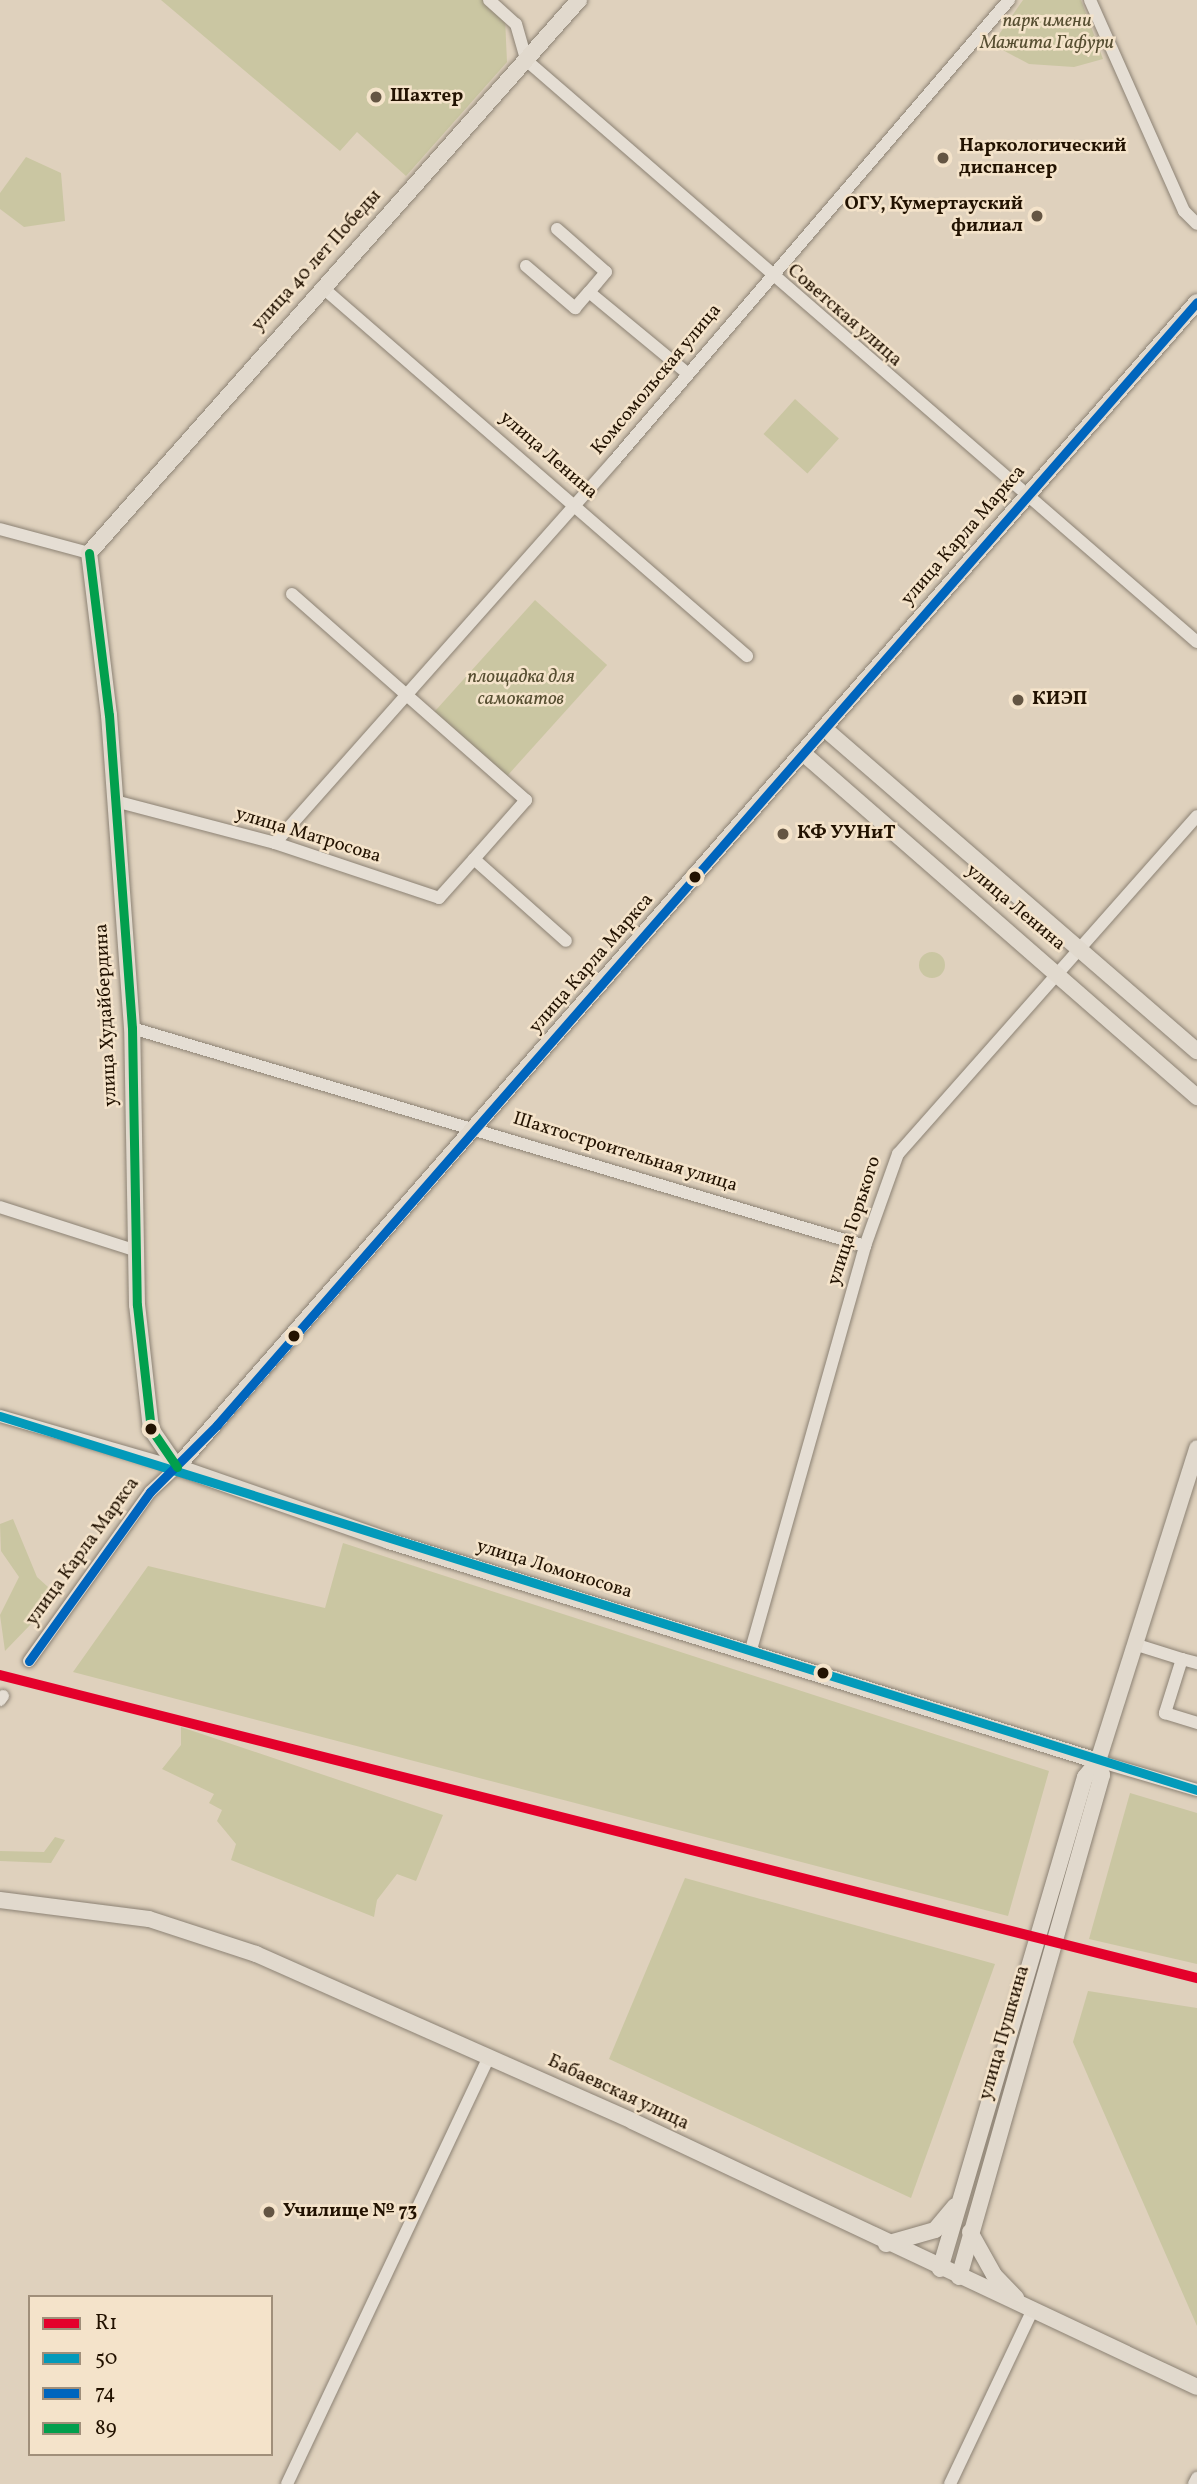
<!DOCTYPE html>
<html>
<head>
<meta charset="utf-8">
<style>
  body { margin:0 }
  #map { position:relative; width:1197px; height:2484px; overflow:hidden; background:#dfd1bd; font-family:Vollkorn,serif }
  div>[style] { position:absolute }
  .green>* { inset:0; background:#cac6a2; transform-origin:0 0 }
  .round { border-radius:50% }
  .roads { filter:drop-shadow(0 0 2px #8c8274) drop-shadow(0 0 2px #8c8274) }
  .minor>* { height:12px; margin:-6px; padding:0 6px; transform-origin:6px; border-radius:6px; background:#e5ded4 }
  .major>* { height:16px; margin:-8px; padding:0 8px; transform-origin:8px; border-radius:8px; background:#e1d9cd }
  .bus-1>* { height:9px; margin:-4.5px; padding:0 4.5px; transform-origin:4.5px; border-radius:4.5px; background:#039aba }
  .bus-2>* { height:9px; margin:-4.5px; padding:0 4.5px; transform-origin:4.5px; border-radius:4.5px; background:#0065bd }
  .bus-3>* { height:9px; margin:-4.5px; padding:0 4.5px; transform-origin:4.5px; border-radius:4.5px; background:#029f4d }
  .rail-1>* { height:10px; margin:-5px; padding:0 5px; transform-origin:5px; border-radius:5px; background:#e4002b }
  .dots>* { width:19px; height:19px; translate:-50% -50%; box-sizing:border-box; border:4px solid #f4e3ca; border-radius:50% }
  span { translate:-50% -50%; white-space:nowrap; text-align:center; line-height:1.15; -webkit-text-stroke:5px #f4e3ca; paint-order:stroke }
  .park-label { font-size:19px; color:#564e31; font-style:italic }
  .poi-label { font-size:19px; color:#221201; font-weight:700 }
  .left { translate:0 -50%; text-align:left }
  .right { translate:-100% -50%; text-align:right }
  .street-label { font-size:19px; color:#221201 }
  .legend { position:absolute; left:28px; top:2295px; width:245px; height:161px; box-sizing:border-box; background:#f4e3ca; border:2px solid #a08f7a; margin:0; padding:9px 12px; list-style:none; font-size:21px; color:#221201 }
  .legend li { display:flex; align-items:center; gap:14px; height:35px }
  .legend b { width:35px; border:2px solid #a08f7a }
</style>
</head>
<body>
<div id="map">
  <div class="green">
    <div style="clip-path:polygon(161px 0,485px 0,505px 18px,507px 62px,406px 176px,357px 132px,340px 151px)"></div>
    <div style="clip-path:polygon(1023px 0,1081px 0,1103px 59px,1074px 67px,1029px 64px,999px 48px,993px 43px)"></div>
    <div style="clip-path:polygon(26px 157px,61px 173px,65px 221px,24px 227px,0 209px,0 193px)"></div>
    <div style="left:795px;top:399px;width:59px;height:47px;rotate:42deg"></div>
    <div style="left:535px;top:600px;width:97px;height:152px;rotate:42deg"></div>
    <div class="round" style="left:919px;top:952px;width:26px;height:26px"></div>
    <div style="clip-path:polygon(13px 1519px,37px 1577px,58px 1596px,5px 1651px,0 1615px,19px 1577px,1px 1551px,0 1524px)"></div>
    <div style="clip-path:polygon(343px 1543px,1049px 1771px,1008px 1916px,73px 1672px,148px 1566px,325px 1608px)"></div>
    <div style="clip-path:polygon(181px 1727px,443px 1815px,416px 1881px,397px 1874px,377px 1900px,374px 1917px,231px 1860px,236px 1844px,217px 1821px,222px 1810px,209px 1803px,214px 1794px,162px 1769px,181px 1745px)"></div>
    <div style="clip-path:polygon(1130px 1793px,1197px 1813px,1197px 1964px,1089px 1939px)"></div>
    <div style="clip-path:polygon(55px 1837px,65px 1840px,51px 1863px,0 1861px,0 1851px,44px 1852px)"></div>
    <div style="clip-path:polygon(685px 1878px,995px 1964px,911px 2198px,609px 2059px)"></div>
    <div style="clip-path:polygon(1088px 1991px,1197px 2008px,1197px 2326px,1073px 2042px)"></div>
  </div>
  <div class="roads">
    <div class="minor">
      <div style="left:489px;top:0;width:36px;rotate:42deg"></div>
      <div style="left:516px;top:24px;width:37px;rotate:74deg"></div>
      <div style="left:526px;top:60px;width:888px;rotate:40.94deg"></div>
      <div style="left:1090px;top:0;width:231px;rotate:66deg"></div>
      <div style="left:1184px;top:211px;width:18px;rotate:45deg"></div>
      <div style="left:557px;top:229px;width:65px;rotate:41.3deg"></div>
      <div style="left:606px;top:272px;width:26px;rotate:130deg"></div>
      <div style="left:589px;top:292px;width:127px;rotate:39.6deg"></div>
      <div style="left:526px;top:266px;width:65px;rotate:40.6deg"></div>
      <div style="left:575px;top:308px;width:21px;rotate:-49deg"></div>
      <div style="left:322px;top:287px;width:563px;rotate:40.97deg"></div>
      <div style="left:0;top:529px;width:92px;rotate:15.1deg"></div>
      <div style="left:292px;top:594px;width:312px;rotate:41.4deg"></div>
      <div style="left:526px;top:800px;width:79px;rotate:131.4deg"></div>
      <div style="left:115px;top:801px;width:165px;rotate:14.7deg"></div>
      <div style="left:275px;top:843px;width:173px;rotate:18.5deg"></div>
      <div style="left:439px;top:898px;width:52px;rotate:-48.1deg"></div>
      <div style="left:474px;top:859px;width:123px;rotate:41.7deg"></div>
      <div style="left:275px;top:843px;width:511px;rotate:-48.41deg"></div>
      <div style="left:614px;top:461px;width:607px;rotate:-49.41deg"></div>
      <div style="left:132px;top:1028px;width:765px;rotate:16.56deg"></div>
      <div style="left:0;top:1207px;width:144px;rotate:17.8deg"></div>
      <div style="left:0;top:1416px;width:184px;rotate:16.1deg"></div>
      <div style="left:1134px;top:1644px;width:50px;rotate:17.4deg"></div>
      <div style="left:1182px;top:1659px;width:57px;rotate:107.5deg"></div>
      <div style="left:1165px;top:1713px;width:34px;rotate:17deg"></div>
      <div style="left:750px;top:1653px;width:423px;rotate:-74.2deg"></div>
      <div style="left:865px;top:1246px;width:98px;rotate:-70.3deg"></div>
      <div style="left:898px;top:1154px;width:451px;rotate:-48.5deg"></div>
      <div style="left:1182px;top:1659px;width:16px;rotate:15deg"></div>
      <div style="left:29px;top:1661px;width:208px;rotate:-54.4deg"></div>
      <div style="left:150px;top:1492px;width:37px;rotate:-43deg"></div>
      <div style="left:0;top:1700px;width:5px;rotate:-53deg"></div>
      <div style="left:1098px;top:1761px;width:103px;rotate:16.3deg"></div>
      <div style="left:287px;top:2484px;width:472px;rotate:-64.7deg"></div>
      <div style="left:950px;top:2484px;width:191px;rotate:-64.6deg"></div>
      <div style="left:1194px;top:2484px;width:7px;rotate:-63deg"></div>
    </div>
    <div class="major">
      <div style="left:825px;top:729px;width:492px;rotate:40.9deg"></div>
      <div style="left:804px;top:754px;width:522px;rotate:41.11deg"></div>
      <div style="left:177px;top:1467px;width:46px;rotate:-124.4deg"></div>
      <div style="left:151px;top:1429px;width:125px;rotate:-96.4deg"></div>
      <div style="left:137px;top:1305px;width:277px;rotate:-91deg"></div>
      <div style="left:132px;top:1028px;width:314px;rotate:-94.2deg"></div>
      <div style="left:109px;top:715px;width:163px;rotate:-97deg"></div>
      <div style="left:89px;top:553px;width:739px;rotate:-48.46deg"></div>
      <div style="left:177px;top:1467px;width:1548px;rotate:-48.8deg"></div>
      <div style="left:177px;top:1467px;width:225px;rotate:19.2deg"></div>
      <div style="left:389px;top:1541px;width:742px;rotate:17.24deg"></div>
      <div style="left:0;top:1900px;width:150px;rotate:7.3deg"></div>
      <div style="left:149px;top:1919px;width:113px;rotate:18.1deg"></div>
      <div style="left:256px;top:1954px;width:411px;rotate:23.9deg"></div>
      <div style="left:632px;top:2121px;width:624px;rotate:25.21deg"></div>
      <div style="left:970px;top:2232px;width:49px;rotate:60.8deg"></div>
      <div style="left:994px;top:2275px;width:32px;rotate:46deg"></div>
      <div style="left:886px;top:2244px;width:51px;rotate:-15.9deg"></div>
      <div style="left:935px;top:2230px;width:31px;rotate:-50deg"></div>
      <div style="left:940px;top:2269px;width:513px;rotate:-73.58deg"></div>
      <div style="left:1085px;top:1777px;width:21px;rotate:-51deg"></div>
      <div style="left:1098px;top:1761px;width:328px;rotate:-72.4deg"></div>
      <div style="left:959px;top:2277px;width:522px;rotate:-74.1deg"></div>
      <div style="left:1102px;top:1775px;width:15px;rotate:-106deg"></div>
    </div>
  </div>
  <div class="bus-1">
    <div style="left:0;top:1416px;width:1254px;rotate:17.35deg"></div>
  </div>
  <div class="bus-2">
    <div style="left:29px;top:1661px;width:208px;rotate:-54.4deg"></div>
    <div style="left:150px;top:1492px;width:95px;rotate:-45deg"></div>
    <div style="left:217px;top:1425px;width:1490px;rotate:-48.89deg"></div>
  </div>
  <div class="bus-3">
    <div style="left:89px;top:553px;width:163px;rotate:83deg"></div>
    <div style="left:109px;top:715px;width:314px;rotate:85.8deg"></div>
    <div style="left:132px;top:1028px;width:277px;rotate:89deg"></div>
    <div style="left:137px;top:1305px;width:125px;rotate:83.6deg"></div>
    <div style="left:151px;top:1429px;width:46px;rotate:55.6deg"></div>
  </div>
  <div class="rail-1">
    <div style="left:0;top:1675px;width:1235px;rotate:14.21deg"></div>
  </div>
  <div class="dots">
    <div style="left:376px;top:97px;background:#645543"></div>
    <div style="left:943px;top:158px;background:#645543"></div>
    <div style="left:1037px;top:216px;background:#645543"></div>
    <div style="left:1018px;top:700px;background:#645543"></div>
    <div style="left:783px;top:834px;background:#645543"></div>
    <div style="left:695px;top:877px;background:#221201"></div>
    <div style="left:294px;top:1336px;background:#221201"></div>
    <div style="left:151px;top:1429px;background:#221201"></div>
    <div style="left:823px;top:1673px;background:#221201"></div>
    <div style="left:269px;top:2212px;background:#645543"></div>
  </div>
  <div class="park-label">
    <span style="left:1047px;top:33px">парк имени<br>Мажита Гафури</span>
    <span style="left:521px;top:689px">площадка для<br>самокатов</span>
  </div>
  <div class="poi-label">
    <span class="left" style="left:390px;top:97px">Шахтер</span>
    <span class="left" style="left:959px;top:158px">Наркологический<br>диспансер</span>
    <span class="right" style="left:1023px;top:216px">ОГУ, Кумертауский<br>филиал</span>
    <span class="left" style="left:1032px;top:700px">КИЭП</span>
    <span class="left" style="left:797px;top:834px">КФ УУНиТ</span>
    <span class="left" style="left:283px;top:2212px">Училище № 73</span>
  </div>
  <div class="street-label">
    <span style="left:317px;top:261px;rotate:-48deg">улица 40 лет Победы</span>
    <span style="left:844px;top:316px;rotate:41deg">Советская улица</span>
    <span style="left:657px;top:380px;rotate:-50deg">Комсомольская улица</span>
    <span style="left:548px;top:456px;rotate:41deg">улица Ленина</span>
    <span style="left:964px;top:536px;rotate:-49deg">улица Карла Маркса</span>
    <span style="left:308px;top:836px;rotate:17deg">улица Матросова</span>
    <span style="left:1015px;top:908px;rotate:40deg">улица Ленина</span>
    <span style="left:592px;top:964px;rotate:-49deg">улица Карла Маркса</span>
    <span style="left:107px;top:1015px;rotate:-93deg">улица Худайбердина</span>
    <span style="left:625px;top:1153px;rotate:17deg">Шахтостроительная улица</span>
    <span style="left:855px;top:1221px;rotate:-72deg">улица Горького</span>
    <span style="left:83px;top:1552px;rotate:-54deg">улица Карла Маркса</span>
    <span style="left:554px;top:1570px;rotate:17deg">улица Ломоносова</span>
    <span style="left:1005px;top:2033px;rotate:-74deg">улица Пушкина</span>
    <span style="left:618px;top:2093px;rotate:25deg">Бабаевская улица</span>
  </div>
  <ul class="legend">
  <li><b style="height:9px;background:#e4002b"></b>R1</li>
  <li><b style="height:9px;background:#039aba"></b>50</li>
  <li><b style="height:9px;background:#0065bd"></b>74</li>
  <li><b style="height:9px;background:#029f4d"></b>89</li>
  </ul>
</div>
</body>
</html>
